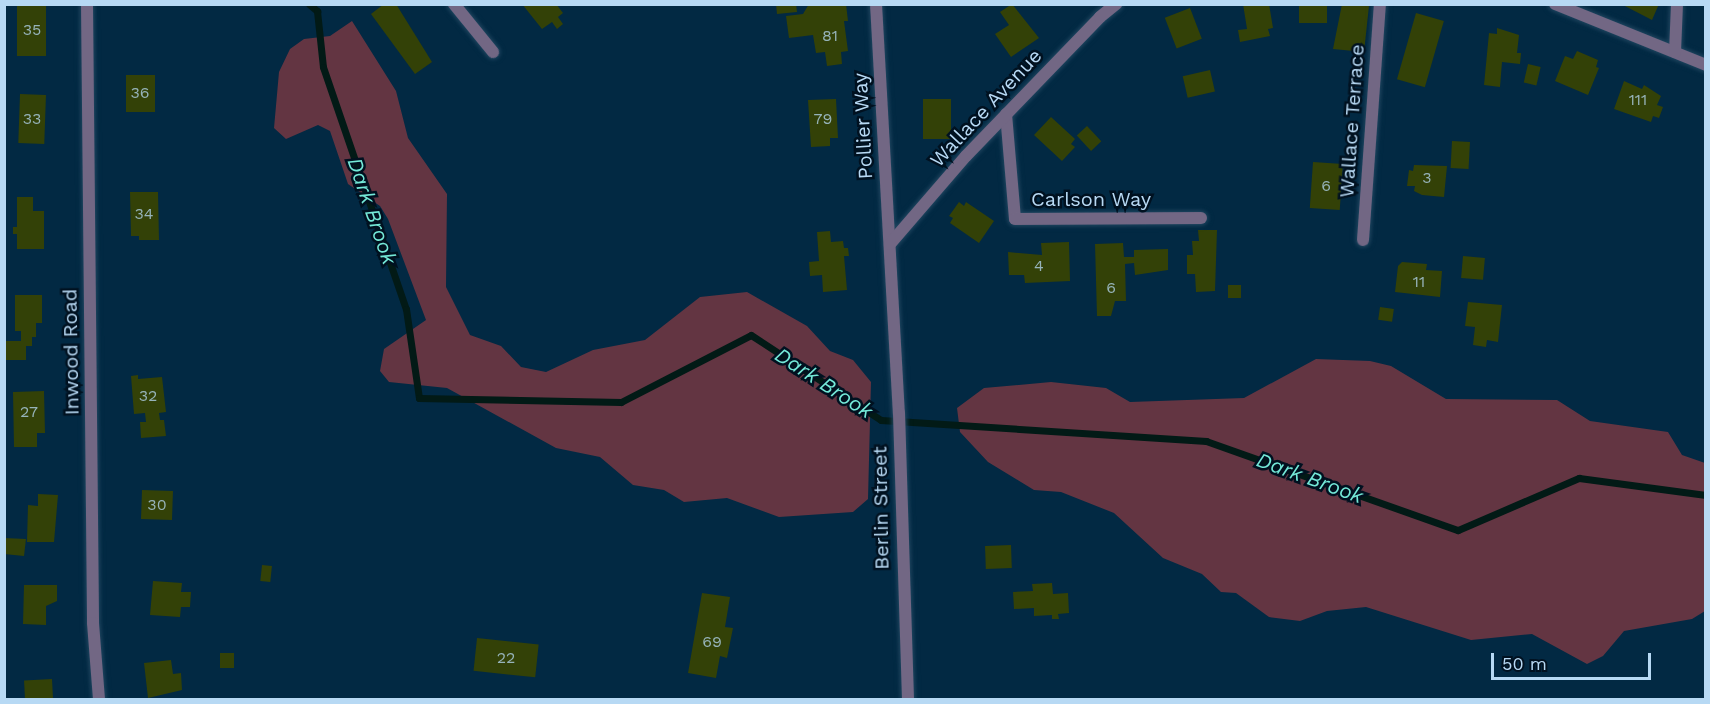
<!DOCTYPE html>
<html>
<head>
<meta charset="utf-8">
<style>
  body { margin:0 }
  #map { position:relative; width:1710px; height:704px; overflow:hidden; background:#022943; font-family:"Work Sans",sans-serif }
  div>[style] { position:absolute }
  .green>* { inset:0; background:#633542 }
  .stream>* { height:7px; margin:-3.5px; padding:0 3.5px; transform-origin:3.5px; border-radius:3.5px; background:#021a16 }
  .building>* { inset:0; background:#334107; transform-origin:0 0 }
  .roads { filter:drop-shadow(0 0 2px #1f455f) drop-shadow(0 0 2px #1f455f) }
  .street>* { height:12px; margin:-6px; padding:0 6px; transform-origin:6px; border-radius:6px; background:#726784 }
  span { translate:-50% -50%; white-space:nowrap; text-align:center; line-height:1.15; -webkit-text-stroke:5px #001120; paint-order:stroke }
  .number-label { font-size:16px; color:#96b3b9 }
  .number-label span { -webkit-text-stroke-width:0 }
  .street-label { font-size:20px; color:#b7d9f4 }
  .water-label { font-size:21px; color:#74e9d8; font-style:italic }
  .frame { position:absolute; inset:0; border:6px solid #b7d9f4; pointer-events:none }
  .scale { position:absolute; left:1491px; top:653px; width:160px; height:27px; box-sizing:border-box; border:3px solid #b7d9f4; border-top:0; padding-left:8px; font-size:18px; line-height:21px; white-space:nowrap; color:#b7d9f4; -webkit-text-stroke:4px #001120; paint-order:stroke }
</style>
</head>
<body>
<div id="map">
  <div class="green">
    <div style="clip-path:polygon(352px 21px,396px 91px,408px 138px,447px 194px,446px 287px,470px 335px,501px 346px,521px 367px,546px 372px,593px 350px,645px 340px,700px 297px,747px 292px,807px 326px,830px 351px,853px 360px,871px 382px,868px 499px,853px 512px,779px 517px,727px 498px,684px 502px,664px 490px,633px 485px,600px 457px,556px 448px,447px 388px,389px 382px,380px 371px,384px 349px,426px 320px,388px 219px,380px 206px,348px 184px,330px 131px,318px 125px,286px 139px,274px 128px,279px 72px,290px 49px,304px 39px,330px 36px)"></div>
    <div style="clip-path:polygon(1316px 359px,1370px 361px,1391px 366px,1446px 399px,1557px 400px,1590px 421px,1668px 432px,1682px 455px,1705px 463px,1705px 611px,1692px 619px,1624px 631px,1603px 656px,1587px 664px,1532px 634px,1471px 640px,1366px 607px,1327px 611px,1300px 621px,1269px 617px,1236px 593px,1221px 592px,1202px 574px,1163px 558px,1114px 513px,1061px 492px,1034px 490px,988px 462px,960px 432px,957px 408px,984px 388px,1051px 382px,1106px 388px,1130px 402px,1244px 398px)"></div>
  </div>
  <div class="stream">
    <div style="left:309px;top:4px;width:11px;rotate:41deg"></div>
    <div style="left:317px;top:11px;width:56px;rotate:83.9deg"></div>
    <div style="left:323px;top:67px;width:256px;rotate:71.1deg"></div>
    <div style="left:406px;top:309px;width:90px;rotate:81.7deg"></div>
    <div style="left:419px;top:398px;width:202px;rotate:1.1deg"></div>
    <div style="left:621px;top:402px;width:146px;rotate:-27.3deg"></div>
    <div style="left:751px;top:335px;width:155px;rotate:33.2deg"></div>
    <div style="left:881px;top:420px;width:326px;rotate:3.7deg"></div>
    <div style="left:1206px;top:441px;width:267px;rotate:19.5deg"></div>
    <div style="left:1458px;top:530px;width:132px;rotate:-23.3deg"></div>
    <div style="left:1579px;top:478px;width:128px;rotate:7.6deg"></div>
  </div>
  <div class="building">
    <div style="left:17px;top:4px;width:29px;height:52px"></div>
    <div style="clip-path:polygon(384px 4px,396px 4px,432px 62px,415px 74px,371px 14px)"></div>
    <div style="clip-path:polygon(522px 4px,556px 4px,563px 13px,558px 17px,563px 24px,557px 29px,552px 22px,542px 29px)"></div>
    <div style="clip-path:polygon(776px 4px,796px 4px,797px 12px,777px 14px)"></div>
    <div style="clip-path:polygon(809px 4px,846px 4px,848px 21px,844px 21px,848px 51px,841px 52px,842px 64px,827px 66px,825px 52px,816px 53px,813px 35px,789px 38px,786px 16px,803px 14px)"></div>
    <div style="clip-path:polygon(1012px 4px,1039px 38px,1011px 57px,995px 34px,1009px 25px,1000px 12px)"></div>
    <div style="clip-path:polygon(1243px 4px,1269px 4px,1273px 28px,1268px 29px,1270px 36px,1240px 42px,1238px 30px,1247px 29px)"></div>
    <div style="left:1299px;top:4px;width:28px;height:19px"></div>
    <div style="clip-path:polygon(1342px 4px,1369px 6px,1364px 52px,1333px 49px)"></div>
    <div style="clip-path:polygon(1621px 4px,1659px 4px,1652px 20px)"></div>
    <div style="left:1190px;top:8px;width:33px;height:27px;rotate:69deg"></div>
    <div style="left:1416px;top:13px;width:29px;height:69px;rotate:16deg"></div>
    <div style="clip-path:polygon(1497px 28px,1519px 35px,1517px 53px,1521px 53px,1520px 64px,1502px 62px,1500px 87px,1484px 85px,1489px 33px,1497px 34px)"></div>
    <div style="clip-path:polygon(1577px 51px,1598px 60px,1596px 67px,1599px 68px,1588px 95px,1555px 81px,1565px 56px,1573px 59px)"></div>
    <div style="left:1528px;top:64px;width:13px;height:19px;rotate:13deg"></div>
    <div style="left:1210px;top:70px;width:22px;height:28px;rotate:77deg"></div>
    <div style="left:126px;top:75px;width:29px;height:37px"></div>
    <div style="clip-path:polygon(1624px 81px,1642px 89px,1644px 85px,1661px 96px,1657px 105px,1663px 107px,1659px 118px,1653px 116px,1651px 122px,1614px 109px)"></div>
    <div style="left:20px;top:94px;width:26px;height:49px;rotate:2deg"></div>
    <div style="clip-path:polygon(836px 99px,838px 138px,830px 138px,830px 146px,811px 147px,808px 100px)"></div>
    <div style="left:923px;top:99px;width:28px;height:40px"></div>
    <div style="clip-path:polygon(1051px 117px,1075px 139px,1071px 144px,1075px 147px,1062px 161px,1034px 135px)"></div>
    <div style="left:1087px;top:126px;width:21px;height:14px;rotate:47deg"></div>
    <div style="left:1452px;top:141px;width:18px;height:27px;rotate:3deg"></div>
    <div style="left:1313px;top:162px;width:30px;height:46px;rotate:4deg"></div>
    <div style="clip-path:polygon(1414px 165px,1447px 166px,1444px 197px,1422px 195px,1414px 191px,1415px 186px,1407px 186px,1409px 170px,1413px 171px)"></div>
    <div style="clip-path:polygon(130px 192px,158px 192px,159px 240px,139px 240px,139px 236px,131px 236px)"></div>
    <div style="clip-path:polygon(17px 197px,33px 197px,33px 211px,44px 211px,44px 249px,17px 249px,17px 234px,13px 234px,13px 227px,17px 227px)"></div>
    <div style="clip-path:polygon(959px 202px,964px 206px,966px 202px,994px 221px,979px 243px,950px 223px,953px 218px,949px 216px)"></div>
    <div style="clip-path:polygon(1198px 230px,1217px 230px,1215px 291px,1196px 292px,1195px 274px,1187px 274px,1187px 255px,1193px 255px,1192px 241px,1199px 241px)"></div>
    <div style="clip-path:polygon(830px 231px,831px 242px,843px 241px,844px 248px,848px 248px,849px 256px,844px 256px,847px 290px,823px 292px,822px 275px,810px 276px,809px 262px,819px 261px,817px 232px)"></div>
    <div style="clip-path:polygon(1069px 242px,1070px 281px,1025px 283px,1024px 275px,1009px 275px,1008px 252px,1042px 255px,1041px 243px)"></div>
    <div style="clip-path:polygon(1123px 243px,1124px 257px,1134px 257px,1134px 250px,1168px 249px,1168px 270px,1135px 275px,1134px 263px,1125px 264px,1126px 301px,1115px 301px,1111px 316px,1097px 316px,1095px 244px)"></div>
    <div style="left:1463px;top:256px;width:22px;height:22px;rotate:5deg"></div>
    <div style="clip-path:polygon(1402px 262px,1427px 264px,1426px 270px,1442px 271px,1440px 297px,1395px 292px,1398px 266px)"></div>
    <div style="left:1228px;top:285px;width:13px;height:13px"></div>
    <div style="clip-path:polygon(15px 295px,42px 295px,42px 323px,36px 323px,36px 337px,32px 337px,32px 346px,26px 346px,26px 360px,4px 360px,4px 341px,21px 341px,21px 331px,15px 331px)"></div>
    <div style="clip-path:polygon(1468px 302px,1502px 305px,1498px 342px,1487px 340px,1486px 347px,1473px 345px,1475px 327px,1465px 326px)"></div>
    <div style="left:1380px;top:307px;width:14px;height:13px;rotate:8deg"></div>
    <div style="clip-path:polygon(138px 375px,138px 379px,162px 377px,166px 412px,159px 413px,160px 420px,164px 420px,166px 436px,141px 438px,140px 422px,146px 422px,145px 413px,134px 414px,131px 376px)"></div>
    <div style="clip-path:polygon(44px 391px,45px 433px,37px 433px,37px 447px,14px 447px,13px 392px)"></div>
    <div style="left:142px;top:490px;width:31px;height:29px;rotate:2deg"></div>
    <div style="clip-path:polygon(38px 494px,58px 495px,54px 542px,27px 542px,28px 505px,38px 506px)"></div>
    <div style="clip-path:polygon(4px 538px,26px 539px,24px 556px,4px 554px)"></div>
    <div style="left:1011px;top:545px;width:23px;height:26px;rotate:88deg"></div>
    <div style="left:262px;top:565px;width:10px;height:16px;rotate:6deg"></div>
    <div style="clip-path:polygon(153px 581px,182px 583px,181px 592px,191px 592px,190px 607px,181px 607px,180px 617px,150px 615px)"></div>
    <div style="clip-path:polygon(1052px 583px,1053px 594px,1068px 593px,1069px 613px,1058px 614px,1059px 619px,1052px 619px,1052px 615px,1034px 616px,1034px 608px,1014px 609px,1013px 592px,1033px 591px,1032px 584px)"></div>
    <div style="clip-path:polygon(24px 585px,57px 585px,57px 601px,46px 606px,46px 625px,23px 624px)"></div>
    <div style="clip-path:polygon(702px 593px,730px 597px,725px 627px,733px 628px,727px 658px,720px 656px,716px 678px,688px 673px)"></div>
    <div style="left:477px;top:638px;width:62px;height:33px;rotate:6deg"></div>
    <div style="left:220px;top:653px;width:14px;height:15px"></div>
    <div style="clip-path:polygon(171px 660px,173px 674px,181px 673px,182px 690px,148px 698px,144px 663px)"></div>
    <div style="left:52px;top:679px;width:21px;height:28px;rotate:87deg"></div>
  </div>
  <div class="roads">
    <div class="street">
      <div style="left:87px;top:4px;width:619px;rotate:89.44deg"></div>
      <div style="left:93px;top:623px;width:77px;rotate:85.5deg"></div>
      <div style="left:454px;top:4px;width:62px;rotate:50.9deg"></div>
      <div style="left:876px;top:4px;width:410px;rotate:86.8deg"></div>
      <div style="left:899px;top:413px;width:287px;rotate:88.2deg"></div>
      <div style="left:1555px;top:4px;width:163px;rotate:22deg"></div>
      <div style="left:1675px;top:52px;width:48px;rotate:-87.6deg"></div>
      <div style="left:1006px;top:114px;width:105px;rotate:85.1deg"></div>
      <div style="left:1015px;top:219px;width:186px;rotate:-0.3deg"></div>
      <div style="left:1363px;top:240px;width:237px;rotate:-85.9deg"></div>
      <div style="left:890px;top:244px;width:116px;rotate:-49.2deg"></div>
      <div style="left:966px;top:156px;width:193px;rotate:-46deg"></div>
      <div style="left:1100px;top:17px;width:21px;rotate:-39deg"></div>
    </div>
  </div>
  <div class="number-label">
    <span style="left:32px;top:30px">35</span>
    <span style="left:830px;top:36px">81</span>
    <span style="left:140px;top:93px">36</span>
    <span style="left:1638px;top:100px">111</span>
    <span style="left:32px;top:119px">33</span>
    <span style="left:823px;top:119px">79</span>
    <span style="left:1427px;top:178px">3</span>
    <span style="left:1326px;top:186px">6</span>
    <span style="left:144px;top:214px">34</span>
    <span style="left:1039px;top:266px">4</span>
    <span style="left:1419px;top:282px">11</span>
    <span style="left:1111px;top:288px">6</span>
    <span style="left:148px;top:396px">32</span>
    <span style="left:29px;top:412px">27</span>
    <span style="left:157px;top:505px">30</span>
    <span style="left:712px;top:642px">69</span>
    <span style="left:506px;top:658px">22</span>
  </div>
  <div class="street-label">
    <span style="left:986px;top:108px;rotate:-47deg">Wallace Avenue</span>
    <span style="left:1352px;top:121px;rotate:-86deg">Wallace Terrace</span>
    <span style="left:863px;top:126px;rotate:-93deg">Pollier Way</span>
    <span style="left:1091px;top:199px">Carlson Way</span>
    <span style="left:71px;top:352px;rotate:-91deg">Inwood Road</span>
    <span style="left:881px;top:508px;rotate:-91deg">Berlin Street</span>
  </div>
  <div class="water-label">
    <span style="left:372px;top:211px;rotate:71deg">Dark Brook</span>
    <span style="left:824px;top:383px;rotate:33deg">Dark Brook</span>
    <span style="left:1310px;top:478px;rotate:20deg">Dark Brook</span>
  </div>
  <div class="frame"></div>
  <div class="scale">50 m</div>
</div>
</body>
</html>
